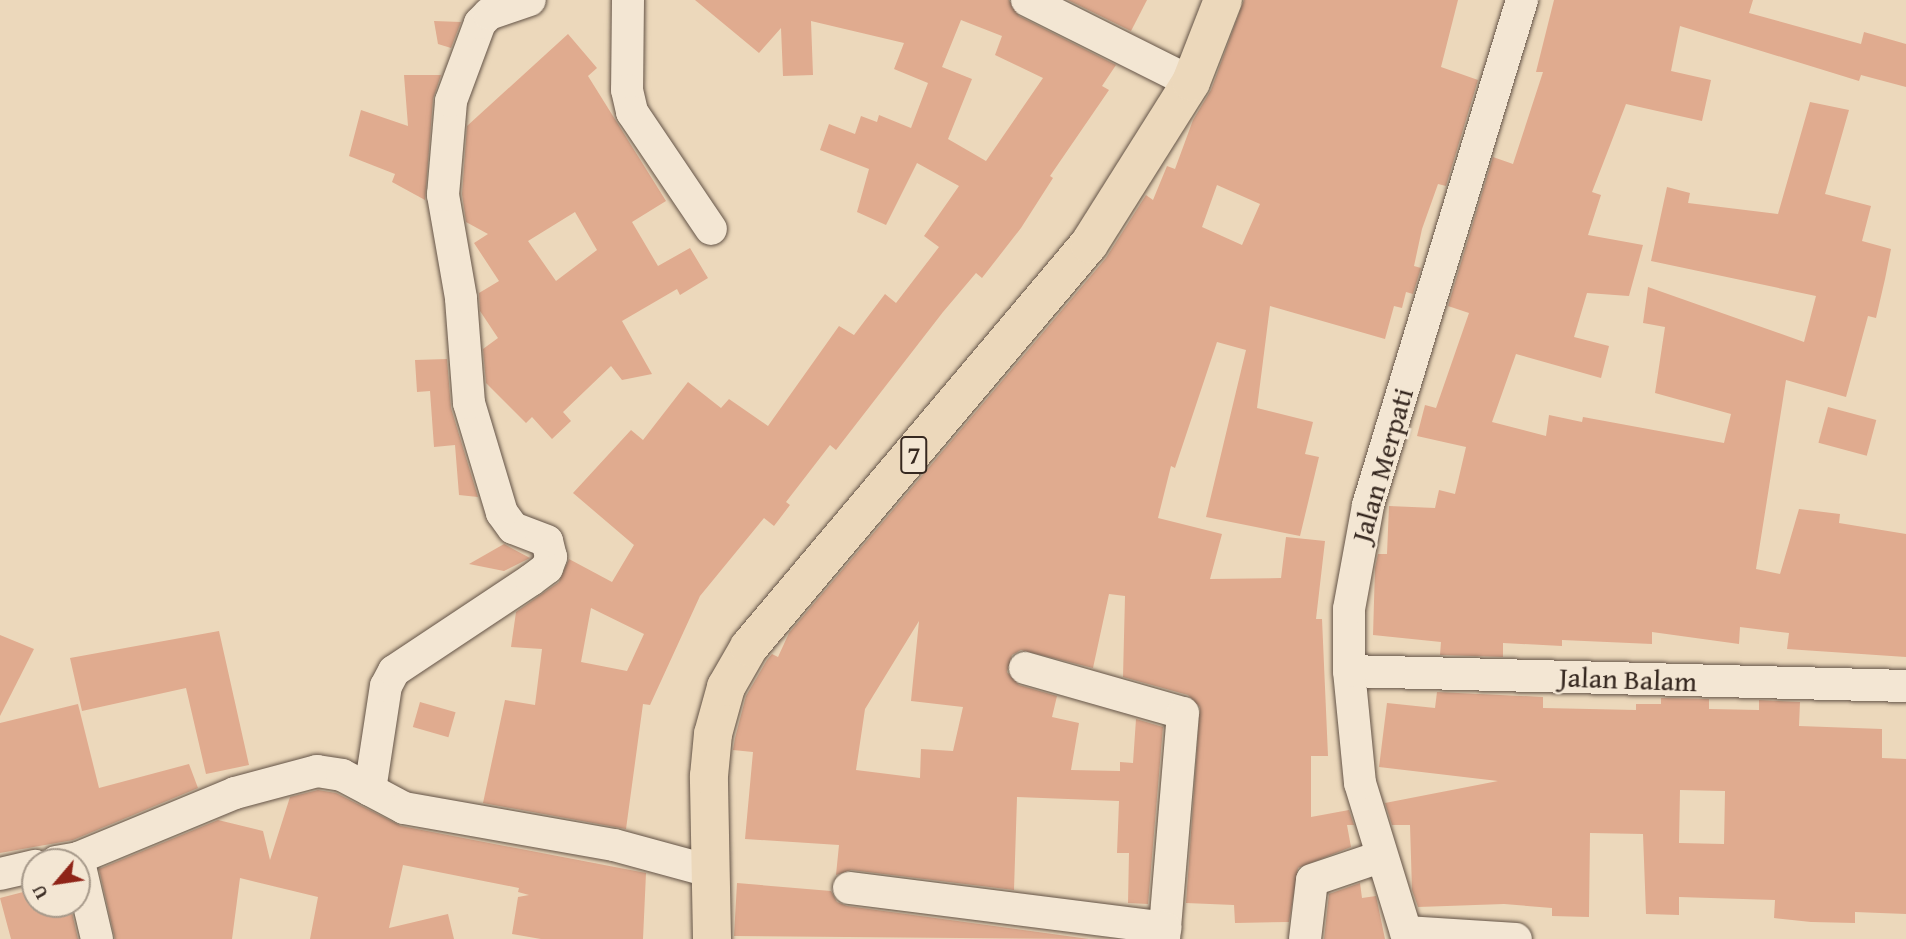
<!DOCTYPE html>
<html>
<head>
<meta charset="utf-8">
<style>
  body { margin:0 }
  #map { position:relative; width:1906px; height:939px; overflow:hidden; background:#ecd8bb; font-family:"Gentium Book Plus",serif }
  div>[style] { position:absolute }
  .building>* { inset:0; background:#e0ab8f; transform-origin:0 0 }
  .roads { filter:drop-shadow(0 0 2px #645447) drop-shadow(0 0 2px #645447) }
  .minor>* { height:32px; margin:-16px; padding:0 16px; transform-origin:16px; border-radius:16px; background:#f3e6d3 }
  .highway>* { height:38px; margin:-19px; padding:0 19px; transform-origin:19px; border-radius:19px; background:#ecd8bb }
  span { translate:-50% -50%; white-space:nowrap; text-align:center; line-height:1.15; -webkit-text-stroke:5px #f3e6d3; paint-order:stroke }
  .shield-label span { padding:2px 5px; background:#f3e6d3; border:2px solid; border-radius:5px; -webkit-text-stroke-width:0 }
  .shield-label { font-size:26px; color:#362820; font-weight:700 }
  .street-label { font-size:28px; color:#362820 }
  .north { position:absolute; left:21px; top:848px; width:70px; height:70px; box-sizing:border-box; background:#f3e6d3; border:2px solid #a79a8b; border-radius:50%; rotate:241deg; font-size:19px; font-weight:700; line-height:28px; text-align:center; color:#362820 }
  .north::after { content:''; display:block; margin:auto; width:24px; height:32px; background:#8f2418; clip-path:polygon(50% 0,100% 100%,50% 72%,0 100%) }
</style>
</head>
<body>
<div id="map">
  <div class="building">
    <div style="clip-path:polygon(evenodd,695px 0,1009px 0,1019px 16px,1116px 65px,1102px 86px,1109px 90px,1050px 176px,1053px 178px,1021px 228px,982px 278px,976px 273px,943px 312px,836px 450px,830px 445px,786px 502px,790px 505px,774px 526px,764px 518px,700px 596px,650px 705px,643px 704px,626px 829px,483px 803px,505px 700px,535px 705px,542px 649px,511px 647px,516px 612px,559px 582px,569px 559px,612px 582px,634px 545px,573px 493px,631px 430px,643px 440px,688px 382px,721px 408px,729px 399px,768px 426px,839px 326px,854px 335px,885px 294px,896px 303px,939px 247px,924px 236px,959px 186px,917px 163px,886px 225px,857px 212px,869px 169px,820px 150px,829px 124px,855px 134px,861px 116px,877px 122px,879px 115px,911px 128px,928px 83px,894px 69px,904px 43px,811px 21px,813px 75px,783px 76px,781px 28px,759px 53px,695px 0,961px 20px,1002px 36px,995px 55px,1043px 78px,986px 161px,948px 139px,972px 79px,942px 67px,961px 20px,695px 0,591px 608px,644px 634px,627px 671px,581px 662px,591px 608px)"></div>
    <div style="clip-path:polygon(1068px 0,1147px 0,1131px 31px)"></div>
    <div style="clip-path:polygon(evenodd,1244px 0,1458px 0,1441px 67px,1478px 80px,1446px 186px,1438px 184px,1422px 229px,1414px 266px,1421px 268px,1413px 294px,1406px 292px,1402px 308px,1394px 306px,1385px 339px,1270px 306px,1257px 408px,1313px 422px,1305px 454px,1319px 457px,1300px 536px,1206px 517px,1246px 350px,1217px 342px,1175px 468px,1171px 466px,1158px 518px,1222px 534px,1210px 579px,1281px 578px,1286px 537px,1325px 541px,1316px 619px,1322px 619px,1328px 756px,1311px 756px,1311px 817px,1349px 810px,1354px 825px,1347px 825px,1351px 847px,1298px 868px,1289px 922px,1235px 923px,1234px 905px,1186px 903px,1200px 707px,1188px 695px,1123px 677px,1125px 596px,1109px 594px,1093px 668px,1021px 650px,1012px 655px,1007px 672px,1019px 685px,1057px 696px,1052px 717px,1079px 723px,1071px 770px,1120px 771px,1120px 762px,1133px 763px,1136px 719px,1163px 727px,1148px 904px,1128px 903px,1129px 853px,1117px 853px,1119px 801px,1017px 797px,1014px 890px,851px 870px,836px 875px,839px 845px,745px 839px,753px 752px,733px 750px,735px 738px,746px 696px,767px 660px,772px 654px,778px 657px,789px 633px,1106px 258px,1146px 195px,1153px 200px,1167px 166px,1175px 169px,1193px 120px,1211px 90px,1244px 0,1217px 185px,1260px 204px,1242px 245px,1202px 227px,1217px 185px,1244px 0,919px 621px,911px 701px,963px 707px,953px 751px,921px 749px,920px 778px,856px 770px,865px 709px,919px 621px)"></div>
    <div style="clip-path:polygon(1554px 0,1753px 0,1749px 13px,1861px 44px,1864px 32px,1906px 44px,1906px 87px,1861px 75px,1859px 81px,1680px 26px,1671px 71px,1711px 80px,1702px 121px,1626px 104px,1592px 192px,1601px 195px,1588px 235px,1643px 245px,1629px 296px,1587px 293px,1574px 337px,1609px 346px,1601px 378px,1516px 354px,1492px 422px,1546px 436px,1549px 415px,1582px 422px,1583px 417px,1724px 443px,1731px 414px,1655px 393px,1665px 327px,1643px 323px,1648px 287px,1804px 342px,1816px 296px,1651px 261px,1667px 187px,1690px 193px,1688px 203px,1778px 214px,1810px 102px,1849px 110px,1825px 194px,1871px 206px,1862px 241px,1891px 249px,1885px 279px,1876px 318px,1868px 316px,1846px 397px,1786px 380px,1756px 569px,1780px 574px,1799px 509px,1840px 514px,1839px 523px,1906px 534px,1906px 657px,1787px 649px,1789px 633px,1740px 627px,1739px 644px,1652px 632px,1652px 644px,1562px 640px,1562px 646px,1503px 643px,1503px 657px,1440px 655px,1441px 642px,1373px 635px,1375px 568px,1378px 554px,1387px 554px,1389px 506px,1435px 508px,1439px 490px,1455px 494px,1466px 447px,1417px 436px,1425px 405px,1436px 408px,1469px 313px,1448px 306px,1493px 157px,1513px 164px,1543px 72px,1536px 72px)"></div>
    <div style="clip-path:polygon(434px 21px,461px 22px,451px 48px,438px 44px)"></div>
    <div style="clip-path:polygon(evenodd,568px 34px,597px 68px,588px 76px,666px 201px,632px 222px,658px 266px,690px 248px,708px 278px,680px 295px,677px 289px,622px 321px,652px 374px,622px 380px,611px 366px,563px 412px,571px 421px,552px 439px,532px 417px,526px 423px,486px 383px,483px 349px,498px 338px,480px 311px,479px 293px,499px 281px,474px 243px,488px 234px,466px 222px,462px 194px,467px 126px,568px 34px,575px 212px,597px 250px,556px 281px,528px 241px,575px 212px)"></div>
    <div style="clip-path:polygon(404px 75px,441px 75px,433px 99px,425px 200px,392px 182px,395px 174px,349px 156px,361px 110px,408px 126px)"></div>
    <div style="clip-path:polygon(447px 359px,451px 408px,478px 497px,459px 495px,455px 445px,434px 447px,430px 391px,417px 392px,415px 360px)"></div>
    <div style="left:1828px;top:407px;width:50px;height:37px;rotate:15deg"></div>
    <div style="clip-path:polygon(504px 544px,530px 558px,504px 571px,469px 564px)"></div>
    <div style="clip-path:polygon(219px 631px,249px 765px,206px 774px,186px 688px,82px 711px,70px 658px)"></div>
    <div style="clip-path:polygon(0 635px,34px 649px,0 716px)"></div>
    <div style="clip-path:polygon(evenodd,1437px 692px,1543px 697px,1543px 708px,1636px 710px,1636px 704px,1661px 704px,1661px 698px,1709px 699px,1709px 709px,1759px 710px,1759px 700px,1800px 702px,1799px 726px,1882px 729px,1882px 758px,1906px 759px,1906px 914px,1855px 912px,1855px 923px,1811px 922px,1774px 918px,1775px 900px,1679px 897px,1679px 915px,1646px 914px,1643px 834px,1590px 833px,1589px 917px,1552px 916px,1552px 908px,1504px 904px,1418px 907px,1412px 890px,1410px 825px,1392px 825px,1385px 803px,1498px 781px,1379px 767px,1387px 703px,1435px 708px,1437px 692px,1680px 790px,1725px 791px,1724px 844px,1679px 843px,1680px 790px)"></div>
    <div style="left:420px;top:702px;width:37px;height:26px;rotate:16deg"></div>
    <div style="clip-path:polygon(78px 704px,99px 788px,189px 764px,198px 788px,73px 840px,0 853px,0 723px)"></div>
    <div style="clip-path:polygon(318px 790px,336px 793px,401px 826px,646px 873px,643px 939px,541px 939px,512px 934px,518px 897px,529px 895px,518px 892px,519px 888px,403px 865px,389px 928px,448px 914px,454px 939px,310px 939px,318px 897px,240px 878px,232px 939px,115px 939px,99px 869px,218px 820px,263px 831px,270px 860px,290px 797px)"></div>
    <div style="clip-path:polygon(737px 883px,831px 891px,837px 902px,847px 906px,1089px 939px,734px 936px)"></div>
    <div style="clip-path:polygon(1360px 883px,1362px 898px,1376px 896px,1385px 939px,1324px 939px,1329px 894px)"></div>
    <div style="clip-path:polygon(27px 891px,31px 904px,70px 904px,78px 939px,11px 939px,0 898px)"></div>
  </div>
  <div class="roads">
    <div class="minor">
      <div style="left:628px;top:0;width:90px;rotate:90.6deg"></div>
      <div style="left:627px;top:90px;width:23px;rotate:77deg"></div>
      <div style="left:632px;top:112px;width:141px;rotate:56deg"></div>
      <div style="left:1027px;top:0;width:183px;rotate:26.6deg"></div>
      <div style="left:1025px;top:668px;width:164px;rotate:15.9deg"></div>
      <div style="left:1183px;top:713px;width:227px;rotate:94.8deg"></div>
      <div style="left:1349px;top:671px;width:557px;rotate:1.54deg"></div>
      <div style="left:370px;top:790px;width:105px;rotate:-81.3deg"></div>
      <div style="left:386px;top:686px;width:17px;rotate:-62deg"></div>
      <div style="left:394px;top:671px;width:164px;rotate:-33.6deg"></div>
      <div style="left:531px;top:580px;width:20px;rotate:-37deg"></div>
      <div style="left:547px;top:568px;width:12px;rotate:-70deg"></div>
      <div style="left:551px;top:557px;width:16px;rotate:-104deg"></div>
      <div style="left:547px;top:541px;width:36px;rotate:-159deg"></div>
      <div style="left:513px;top:528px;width:19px;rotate:-126deg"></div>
      <div style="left:502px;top:513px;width:115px;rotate:-106.7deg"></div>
      <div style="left:469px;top:403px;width:105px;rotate:-94.4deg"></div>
      <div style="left:461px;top:298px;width:105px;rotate:-99.9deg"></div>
      <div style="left:443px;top:195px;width:94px;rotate:-85.1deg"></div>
      <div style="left:451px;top:101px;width:83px;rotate:-69.6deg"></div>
      <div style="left:480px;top:23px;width:13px;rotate:-45deg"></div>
      <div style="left:489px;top:14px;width:43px;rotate:-18.9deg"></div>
      <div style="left:78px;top:858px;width:83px;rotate:76.8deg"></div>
      <div style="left:56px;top:862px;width:22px;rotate:-10deg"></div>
      <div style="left:78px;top:858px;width:170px;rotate:-22.5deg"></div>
      <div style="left:235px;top:793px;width:85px;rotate:-15deg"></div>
      <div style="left:317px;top:771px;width:25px;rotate:9deg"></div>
      <div style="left:342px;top:775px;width:70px;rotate:28deg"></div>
      <div style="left:404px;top:808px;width:213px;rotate:10deg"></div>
      <div style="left:614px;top:845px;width:99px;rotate:15.2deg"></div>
      <div style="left:0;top:874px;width:36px;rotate:-13deg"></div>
      <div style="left:849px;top:888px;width:319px;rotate:7.2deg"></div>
      <div style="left:1406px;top:932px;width:110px;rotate:3.6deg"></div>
      <div style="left:1305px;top:939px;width:59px;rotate:-83.2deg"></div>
      <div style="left:1312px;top:880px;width:72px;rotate:-18.7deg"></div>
      <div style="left:1408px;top:939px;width:163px;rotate:-107.1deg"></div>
      <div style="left:1360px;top:783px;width:113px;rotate:-95.6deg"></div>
      <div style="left:1349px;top:671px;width:62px;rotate:-90deg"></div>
      <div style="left:1349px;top:609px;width:106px;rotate:-79.6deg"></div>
      <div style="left:1368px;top:505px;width:528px;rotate:-73.04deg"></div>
    </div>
    <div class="highway">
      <div style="left:712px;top:939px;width:163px;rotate:-91.1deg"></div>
      <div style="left:709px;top:776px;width:42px;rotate:-84.6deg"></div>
      <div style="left:713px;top:734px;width:49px;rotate:-74.5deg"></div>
      <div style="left:726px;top:687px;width:46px;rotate:-60.1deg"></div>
      <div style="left:749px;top:647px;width:527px;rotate:-49.85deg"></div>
      <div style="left:1089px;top:244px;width:191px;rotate:-57.8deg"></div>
      <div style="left:1191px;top:82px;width:88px;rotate:-68.7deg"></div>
    </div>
  </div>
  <div class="shield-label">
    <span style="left:914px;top:455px">7</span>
  </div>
  <div class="street-label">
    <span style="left:1382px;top:465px;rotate:-74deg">Jalan Merpati</span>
    <span style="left:1628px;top:679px;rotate:2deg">Jalan Balam</span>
  </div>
  <div class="north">U</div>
</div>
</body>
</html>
